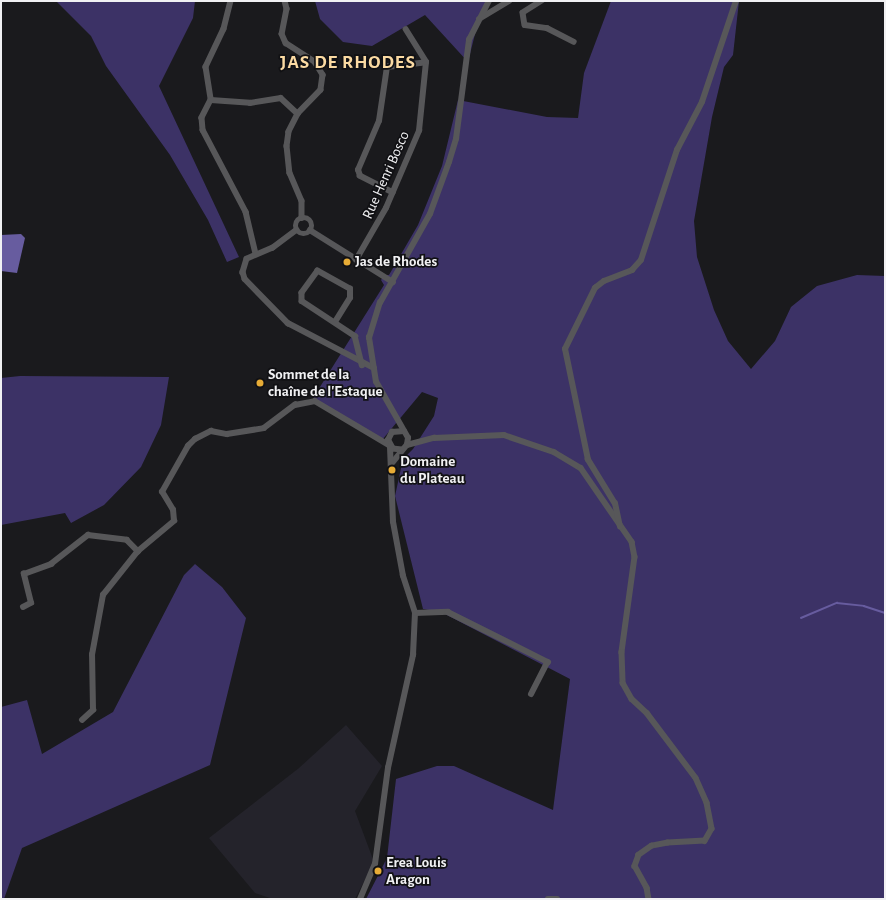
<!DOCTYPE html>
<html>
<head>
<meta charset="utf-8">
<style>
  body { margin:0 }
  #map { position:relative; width:886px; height:900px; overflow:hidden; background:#1a1a1d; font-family:"Alegreya Sans",sans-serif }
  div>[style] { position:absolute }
  .built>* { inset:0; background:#24232b }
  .green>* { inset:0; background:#3c3266 }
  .water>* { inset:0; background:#675c9f }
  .stream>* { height:1.5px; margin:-0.75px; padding:0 0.75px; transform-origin:0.75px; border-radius:0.75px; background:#675c9f }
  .minor>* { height:5.5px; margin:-2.75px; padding:0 2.75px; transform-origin:2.75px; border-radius:2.75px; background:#575759 }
  .minor>.ring { margin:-2.75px; padding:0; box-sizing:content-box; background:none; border:5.5px solid #575759; border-radius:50% }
  .dots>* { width:11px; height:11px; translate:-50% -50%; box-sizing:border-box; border:2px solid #111114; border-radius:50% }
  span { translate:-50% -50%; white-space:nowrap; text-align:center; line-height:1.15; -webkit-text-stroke:3.5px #111114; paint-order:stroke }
  .street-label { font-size:15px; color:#f1f1f3 }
  .poi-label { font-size:15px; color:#f1f1f3; font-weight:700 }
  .left { translate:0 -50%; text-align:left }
  .district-label { font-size:19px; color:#fbdaa2; font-weight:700; letter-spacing:1px }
  .frame { position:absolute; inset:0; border:2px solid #f1f1f3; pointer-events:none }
</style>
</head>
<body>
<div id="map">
  <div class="built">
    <div style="clip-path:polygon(346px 725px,382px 766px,355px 811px,374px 862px,355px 899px,273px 899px,255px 893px,209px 838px,299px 768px)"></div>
  </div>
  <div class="green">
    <div style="clip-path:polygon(56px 1px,195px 1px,193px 18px,159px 86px,239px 257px,227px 262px,208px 220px,170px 155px,106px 66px,91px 36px)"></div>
    <div style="clip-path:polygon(315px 1px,485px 1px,490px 3px,478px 22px,468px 62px,425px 15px,372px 46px,343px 42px,320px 19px)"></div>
    <div style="clip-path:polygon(611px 1px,739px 1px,733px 55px,724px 67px,712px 117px,694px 221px,697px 257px,714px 310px,728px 341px,751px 369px,775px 341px,791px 307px,817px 286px,857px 275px,885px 276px,885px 899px,366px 899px,387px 858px,396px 779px,437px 766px,454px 766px,553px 810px,570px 679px,441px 612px,423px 609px,395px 496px,403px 459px,413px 449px,434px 416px,438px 398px,422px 392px,382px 440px,313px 398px,384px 285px,381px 280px,384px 275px,389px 275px,418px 225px,442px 166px,458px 100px,547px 117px,578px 118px,584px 73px)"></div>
    <div style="clip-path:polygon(20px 376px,169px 377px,161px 425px,141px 467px,104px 505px,71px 523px,65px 513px,1px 525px,1px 378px)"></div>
    <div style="clip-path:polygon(195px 564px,222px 587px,246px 618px,210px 765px,22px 848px,4px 899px,1px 899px,1px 707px,27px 700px,42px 754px,113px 712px,184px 575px)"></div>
  </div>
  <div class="water">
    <div style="clip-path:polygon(1px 235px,21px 234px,25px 238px,17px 273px,1px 271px)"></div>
  </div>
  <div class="stream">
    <div style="left:801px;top:618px;width:39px;rotate:-23deg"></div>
    <div style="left:837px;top:603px;width:27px;rotate:6deg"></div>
    <div style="left:864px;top:606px;width:22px;rotate:18deg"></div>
  </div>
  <div class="minor">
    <div style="left:231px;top:1px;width:29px;rotate:104deg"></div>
    <div style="left:224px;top:29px;width:42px;rotate:115.3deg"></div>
    <div style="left:206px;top:67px;width:33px;rotate:81deg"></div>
    <div style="left:211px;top:100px;width:20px;rotate:117deg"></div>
    <div style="left:202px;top:118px;width:12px;rotate:85deg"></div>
    <div style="left:203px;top:130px;width:93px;rotate:62.3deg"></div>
    <div style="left:246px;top:212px;width:43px;rotate:76.6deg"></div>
    <div style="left:285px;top:1px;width:8px;rotate:76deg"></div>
    <div style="left:287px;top:9px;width:25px;rotate:101deg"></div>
    <div style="left:282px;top:34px;width:10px;rotate:66deg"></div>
    <div style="left:286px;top:43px;width:35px;rotate:33deg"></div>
    <div style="left:315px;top:62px;width:15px;rotate:58deg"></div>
    <div style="left:323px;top:75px;width:15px;rotate:98deg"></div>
    <div style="left:321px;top:90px;width:33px;rotate:134deg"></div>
    <div style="left:298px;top:114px;width:20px;rotate:117deg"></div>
    <div style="left:289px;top:132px;width:14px;rotate:98deg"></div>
    <div style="left:287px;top:146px;width:27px;rotate:84deg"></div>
    <div style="left:290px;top:173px;width:30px;rotate:67deg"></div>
    <div style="left:302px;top:201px;width:17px;rotate:90deg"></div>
    <div style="left:542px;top:1px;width:22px;rotate:148deg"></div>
    <div style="left:523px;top:13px;width:12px;rotate:81deg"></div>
    <div style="left:525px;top:25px;width:22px;rotate:8deg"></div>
    <div style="left:547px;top:28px;width:30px;rotate:27deg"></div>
    <div style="left:479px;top:19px;width:35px;rotate:-31deg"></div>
    <div style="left:211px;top:100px;width:39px;rotate:4deg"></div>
    <div style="left:250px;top:103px;width:31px;rotate:-9deg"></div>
    <div style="left:281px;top:98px;width:23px;rotate:43deg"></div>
    <div style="left:393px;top:193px;width:37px;rotate:-153deg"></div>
    <div style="left:360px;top:176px;width:6px;rotate:-108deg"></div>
    <div style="left:358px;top:170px;width:53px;rotate:-66.8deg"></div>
    <div style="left:379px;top:121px;width:55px;rotate:-81.6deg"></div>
    <div style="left:387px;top:67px;width:39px;rotate:-7deg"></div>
    <div class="ring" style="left:296px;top:218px;width:10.5px;height:10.5px"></div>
    <div style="left:297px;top:230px;width:30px;rotate:143deg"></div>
    <div style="left:273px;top:248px;width:28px;rotate:157deg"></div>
    <div style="left:247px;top:259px;width:14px;rotate:107deg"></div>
    <div style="left:243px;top:272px;width:7px;rotate:74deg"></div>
    <div style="left:245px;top:279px;width:62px;rotate:45.7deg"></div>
    <div style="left:288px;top:323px;width:97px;rotate:27.6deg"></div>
    <div style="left:310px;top:230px;width:98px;rotate:32.1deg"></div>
    <div style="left:356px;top:260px;width:60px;rotate:-60deg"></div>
    <div style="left:386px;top:208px;width:84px;rotate:-66.8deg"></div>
    <div style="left:419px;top:131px;width:69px;rotate:-84.2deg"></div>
    <div style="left:426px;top:62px;width:38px;rotate:-122deg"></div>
    <div style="left:335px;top:322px;width:28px;rotate:-58deg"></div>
    <div style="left:350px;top:298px;width:9px;rotate:-90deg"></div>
    <div style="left:350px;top:289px;width:37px;rotate:-151deg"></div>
    <div style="left:318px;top:271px;width:27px;rotate:126deg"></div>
    <div style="left:302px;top:293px;width:8px;rotate:90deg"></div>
    <div style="left:302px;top:301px;width:64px;rotate:33.4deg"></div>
    <div style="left:355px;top:336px;width:30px;rotate:76deg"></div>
    <div style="left:407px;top:445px;width:28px;rotate:-15deg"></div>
    <div style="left:434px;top:438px;width:70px;rotate:-2.5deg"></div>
    <div style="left:504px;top:435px;width:53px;rotate:18.8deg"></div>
    <div style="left:554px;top:452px;width:31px;rotate:31deg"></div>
    <div style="left:581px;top:468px;width:90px;rotate:55.4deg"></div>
    <div style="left:632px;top:542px;width:15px;rotate:79deg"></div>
    <div style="left:635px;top:557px;width:96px;rotate:97.8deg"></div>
    <div style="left:622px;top:652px;width:31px;rotate:88deg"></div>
    <div style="left:623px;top:683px;width:18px;rotate:61deg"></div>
    <div style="left:632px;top:699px;width:21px;rotate:43deg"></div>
    <div style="left:647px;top:713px;width:81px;rotate:53deg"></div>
    <div style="left:696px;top:778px;width:27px;rotate:66deg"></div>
    <div style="left:707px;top:803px;width:26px;rotate:79deg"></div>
    <div style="left:712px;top:829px;width:14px;rotate:120deg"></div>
    <div style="left:705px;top:841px;width:37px;rotate:177deg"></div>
    <div style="left:668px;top:843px;width:16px;rotate:169deg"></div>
    <div style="left:652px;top:846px;width:16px;rotate:145deg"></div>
    <div style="left:639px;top:855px;width:12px;rotate:110deg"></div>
    <div style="left:635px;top:866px;width:25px;rotate:61deg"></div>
    <div style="left:647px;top:888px;width:11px;rotate:80deg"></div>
    <div style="left:402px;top:450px;width:9px;rotate:-174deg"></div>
    <div style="left:393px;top:449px;width:10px;rotate:-119deg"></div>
    <div style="left:388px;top:440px;width:9px;rotate:-63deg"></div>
    <div style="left:392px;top:432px;width:12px;rotate:-5deg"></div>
    <div style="left:393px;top:462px;width:22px;rotate:-51deg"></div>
    <div style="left:407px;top:445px;width:7px;rotate:-82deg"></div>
    <div style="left:408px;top:438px;width:64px;rotate:-119.7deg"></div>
    <div style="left:376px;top:382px;width:45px;rotate:-99deg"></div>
    <div style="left:369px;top:338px;width:37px;rotate:-73deg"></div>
    <div style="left:380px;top:303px;width:102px;rotate:-60.7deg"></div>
    <div style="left:430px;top:214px;width:55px;rotate:-69.9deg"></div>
    <div style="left:449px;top:162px;width:24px;rotate:-73deg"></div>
    <div style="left:456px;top:139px;width:100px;rotate:-82.5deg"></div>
    <div style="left:469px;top:40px;width:44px;rotate:-62.9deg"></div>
    <div style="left:620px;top:527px;width:24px;rotate:-102deg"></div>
    <div style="left:615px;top:504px;width:52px;rotate:-121.5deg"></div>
    <div style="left:588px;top:460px;width:113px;rotate:-101.7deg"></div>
    <div style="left:565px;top:349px;width:68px;rotate:-63.8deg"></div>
    <div style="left:595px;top:288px;width:11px;rotate:-38deg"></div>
    <div style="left:604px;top:281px;width:30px;rotate:-21deg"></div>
    <div style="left:632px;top:270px;width:13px;rotate:-48deg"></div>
    <div style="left:641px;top:260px;width:116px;rotate:-71.9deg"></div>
    <div style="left:677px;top:150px;width:54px;rotate:-62.5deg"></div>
    <div style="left:702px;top:102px;width:107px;rotate:-71.4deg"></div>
    <div style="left:23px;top:607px;width:9px;rotate:-27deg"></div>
    <div style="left:31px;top:603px;width:30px;rotate:-104deg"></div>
    <div style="left:24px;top:574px;width:29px;rotate:-20deg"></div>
    <div style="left:51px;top:564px;width:47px;rotate:-38.1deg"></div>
    <div style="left:88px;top:535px;width:39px;rotate:7deg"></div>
    <div style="left:127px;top:540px;width:16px;rotate:45deg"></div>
    <div style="left:415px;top:613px;width:33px;rotate:-2deg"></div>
    <div style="left:448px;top:612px;width:112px;rotate:26.6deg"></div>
    <div style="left:548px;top:662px;width:36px;rotate:117deg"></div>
    <div style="left:82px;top:720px;width:15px;rotate:-42deg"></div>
    <div style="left:93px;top:710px;width:55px;rotate:-91deg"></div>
    <div style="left:92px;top:655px;width:61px;rotate:-79.6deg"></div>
    <div style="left:103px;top:595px;width:56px;rotate:-51.5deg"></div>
    <div style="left:138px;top:551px;width:47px;rotate:-39.8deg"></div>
    <div style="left:174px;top:521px;width:11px;rotate:-95deg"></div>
    <div style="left:173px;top:510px;width:21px;rotate:-121deg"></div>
    <div style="left:162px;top:492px;width:53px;rotate:-60.5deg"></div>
    <div style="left:188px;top:446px;width:10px;rotate:-45deg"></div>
    <div style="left:195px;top:439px;width:18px;rotate:-27deg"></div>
    <div style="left:211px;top:431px;width:16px;rotate:11deg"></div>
    <div style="left:227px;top:434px;width:37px;rotate:-9deg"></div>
    <div style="left:264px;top:428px;width:39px;rotate:-37deg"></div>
    <div style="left:295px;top:405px;width:20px;rotate:-11deg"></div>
    <div style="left:315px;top:401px;width:86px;rotate:30.7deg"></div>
    <div style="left:360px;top:899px;width:38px;rotate:-67deg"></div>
    <div style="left:375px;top:864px;width:97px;rotate:-82.3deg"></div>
    <div style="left:388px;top:768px;width:116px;rotate:-77.5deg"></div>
    <div style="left:413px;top:655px;width:42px;rotate:-87.3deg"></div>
    <div style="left:415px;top:613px;width:39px;rotate:-108deg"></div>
    <div style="left:403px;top:576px;width:55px;rotate:-100.5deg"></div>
    <div style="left:393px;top:522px;width:75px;rotate:-92.3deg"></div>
    <div style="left:548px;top:899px;width:9px"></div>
  </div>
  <div class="dots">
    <div style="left:347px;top:262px;background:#e7ac36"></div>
    <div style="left:260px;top:383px;background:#e7ac36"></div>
    <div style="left:392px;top:470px;background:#e7ac36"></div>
    <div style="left:378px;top:871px;background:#e7ac36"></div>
  </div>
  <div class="street-label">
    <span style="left:386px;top:175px;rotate:-66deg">Rue Henri Bosco</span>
  </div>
  <div class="poi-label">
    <span class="left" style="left:355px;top:262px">Jas de Rhodes</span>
    <span class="left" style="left:268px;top:383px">Sommet de la<br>chaîne de l'Estaque</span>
    <span class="left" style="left:400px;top:470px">Domaine<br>du Plateau</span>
    <span class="left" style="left:386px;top:871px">Erea Louis<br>Aragon</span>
  </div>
  <div class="district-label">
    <span style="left:348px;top:63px">JAS DE RHODES</span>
  </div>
  <div class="frame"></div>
</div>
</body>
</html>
